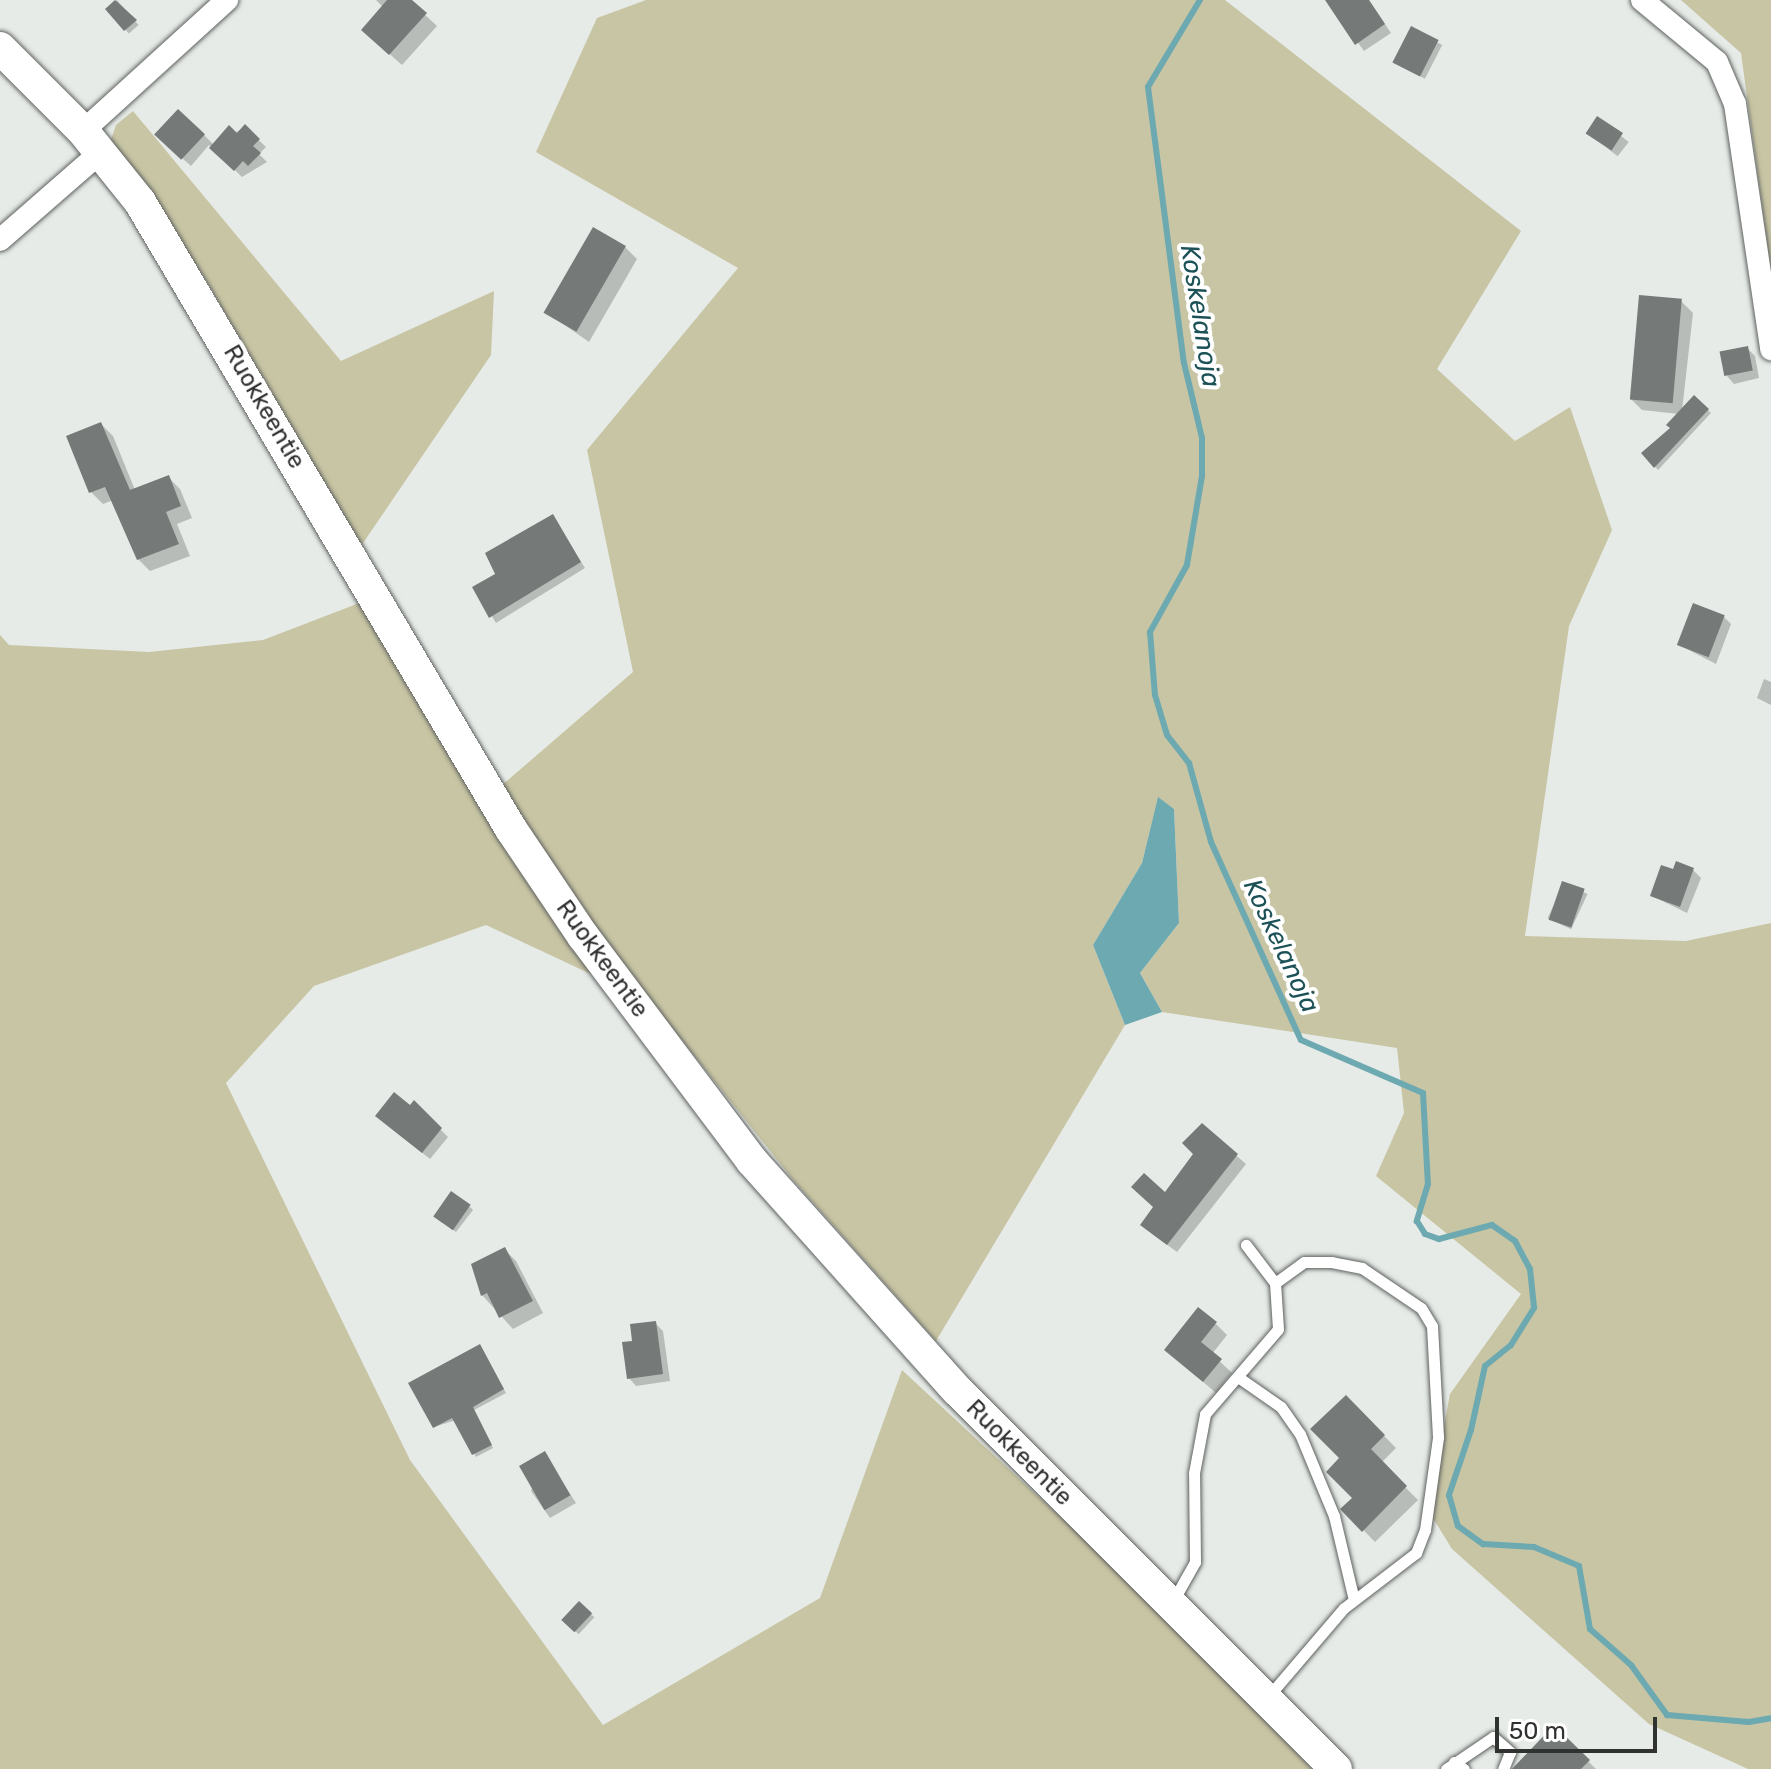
<!DOCTYPE html>
<html>
<head>
<meta charset="utf-8">
<style>
  body { margin:0 }
  #map { position:relative; width:1771px; height:1769px; overflow:hidden; background:#e6ebe7; font-family:Rubik,sans-serif }
  div>[style] { position:absolute }
  .green>* { inset:0; background:#c8c5a4 }
  .water>* { inset:0; background:#6da9b0 }
  .shadow>* { inset:0; background:#0003; transform-origin:0 0 }
  .stream>* { height:6px; margin:-3px; padding:0 3px; transform-origin:3px; border-radius:3px; background:#6da9b0 }
  .building>* { inset:0; background:#757a79; transform-origin:0 0 }
  .roads { filter:drop-shadow(0 0 2px #5e615f) drop-shadow(0 0 2px #5e615f) }
  .lane>* { height:11px; margin:-5.5px; padding:0 5.5px; transform-origin:5.5px; border-radius:5.5px; background:#fff }
  .street>* { height:22px; margin:-11px; padding:0 11px; transform-origin:11px; border-radius:11px; background:#fff }
  .secondary>* { height:32px; margin:-16px; padding:0 16px; transform-origin:16px; border-radius:16px; background:#fff }
  span { translate:-50% -50%; white-space:nowrap; text-align:center; line-height:1.15; -webkit-text-stroke:8px #fff; paint-order:stroke }
  .street-label { font-size:24px; color:#303230 }
  .water-label { font-size:26px; color:#1c5257; font-style:italic }
  .scale { position:absolute; left:1495px; top:1717px; width:162px; height:36px; box-sizing:border-box; border:4px solid #303230; border-top:0; padding-left:10px; font-size:24px; line-height:28px; white-space:nowrap; color:#303230; -webkit-text-stroke:6px #fff; paint-order:stroke }
</style>
</head>
<body>
<div id="map">
  <div class="green">
    <div style="clip-path:polygon(646px 0,1225px 0,1521px 231px,1437px 369px,1515px 441px,1570px 407px,1612px 530px,1569px 626px,1525px 936px,1686px 941px,1771px 923px,1771px 1769px,1748px 1769px,1649px 1724px,1452px 1549px,1428px 1510px,1450px 1394px,1521px 1294px,1376px 1176px,1404px 1113px,1397px 1048px,1162px 1012px,1140px 973px,1179px 923px,1174px 809px,1158px 798px,1142px 863px,1093px 945px,1125px 1025px,936px 1341px,794px 1181px,610px 950px,500px 787px,633px 672px,587px 450px,738px 268px,536px 152px,597px 18px)"></div>
    <div style="clip-path:polygon(1681px 0,1771px 0,1771px 271px,1741px 53px)"></div>
    <div style="clip-path:polygon(133px 111px,341px 361px,494px 291px,491px 355px,361px 546px,204px 277px,108px 148px,116px 125px)"></div>
    <div style="clip-path:polygon(362px 602px,595px 976px,486px 925px,314px 986px,226px 1083px,410px 1460px,603px 1725px,820px 1598px,902px 1370px,1122px 1574px,1312px 1769px,0 1769px,0 635px,9px 645px,149px 652px,263px 640px)"></div>
  </div>
  <div class="water">
    <div style="clip-path:polygon(1158px 797px,1174px 809px,1179px 923px,1140px 973px,1162px 1012px,1125px 1025px,1093px 945px,1142px 863px)"></div>
  </div>
  <div class="shadow">
    <div style="left:117px;top:0;width:33px;height:13px;rotate:49deg"></div>
    <div style="clip-path:polygon(376px 0,409px 0,437px 26px,402px 65px,375px 41px,383px 7px)"></div>
    <div style="clip-path:polygon(1327px 0,1369px 0,1391px 33px,1364px 51px)"></div>
    <div style="left:1411px;top:29px;width:35px;height:38px;rotate:27deg"></div>
    <div style="left:1598px;top:118px;width:39px;height:18px;rotate:38deg"></div>
    <div style="clip-path:polygon(245px 127px,266px 147px,259px 154px,267px 162px,242px 177px,209px 145px,191px 166px,164px 142px,204px 135px,214px 145px)"></div>
    <div style="clip-path:polygon(625px 247px,637px 259px,589px 342px,546px 312px)"></div>
    <div style="clip-path:polygon(1681px 301px,1693px 313px,1682px 411px,1695px 398px,1711px 413px,1658px 470px,1644px 453px,1673px 429px,1679px 414px,1642px 410px,1630px 398px)"></div>
    <div style="clip-path:polygon(1747px 348px,1755px 356px,1759px 378px,1734px 384px,1727px 376px)"></div>
    <div style="clip-path:polygon(101px 424px,113px 436px,135px 490px,168px 477px,180px 489px,192px 518px,177px 524px,190px 556px,150px 571px,138px 559px,113px 500px,103px 504px,91px 492px,68px 437px)"></div>
    <div style="clip-path:polygon(553px 517px,585px 568px,496px 623px,475px 588px,498px 575px)"></div>
    <div style="clip-path:polygon(1723px 616px,1731px 624px,1716px 664px,1679px 645px)"></div>
    <div style="clip-path:polygon(1764px 679px,1771px 682px,1771px 705px,1757px 698px)"></div>
    <div style="clip-path:polygon(1693px 870px,1701px 878px,1687px 913px,1652px 896px,1674px 871px)"></div>
    <div style="left:1564px;top:883px;width:26px;height:39px;rotate:25deg"></div>
    <div style="clip-path:polygon(414px 1103px,448px 1137px,430px 1159px,385px 1123px)"></div>
    <div style="clip-path:polygon(1202px 1126px,1246px 1164px,1177px 1252px,1151px 1233px,1165px 1195px,1196px 1154px)"></div>
    <div style="clip-path:polygon(470px 1207px,473px 1210px,456px 1232px,438px 1218px)"></div>
    <div style="clip-path:polygon(504px 1249px,516px 1261px,543px 1313px,513px 1329px,482px 1295px)"></div>
    <div style="clip-path:polygon(655px 1323px,663px 1331px,670px 1381px,636px 1386px,629px 1378px,634px 1342px)"></div>
    <div style="clip-path:polygon(1216px 1324px,1227px 1335px,1212px 1354px,1232px 1373px,1216px 1393px,1166px 1350px)"></div>
    <div style="clip-path:polygon(482px 1350px,506px 1393px,474px 1410px,493px 1448px,476px 1457px,456px 1420px,434px 1427px)"></div>
    <div style="clip-path:polygon(1346px 1397px,1396px 1448px,1381px 1463px,1418px 1500px,1375px 1542px,1343px 1509px,1355px 1498px,1342px 1458px)"></div>
    <div style="clip-path:polygon(544px 1454px,576px 1503px,550px 1518px,531px 1491px)"></div>
    <div style="left:579px;top:1603px;width:21px;height:23px;rotate:43deg"></div>
    <div style="clip-path:polygon(1554px 1728px,1596px 1769px,1520px 1769px)"></div>
  </div>
  <div class="stream">
    <div style="left:1200px;top:0;width:101px;rotate:120.9deg"></div>
    <div style="left:1148px;top:87px;width:278px;rotate:82.6deg"></div>
    <div style="left:1184px;top:363px;width:77px;rotate:76.5deg"></div>
    <div style="left:1202px;top:438px;width:38px;rotate:90deg"></div>
    <div style="left:1202px;top:476px;width:90px;rotate:99.6deg"></div>
    <div style="left:1187px;top:565px;width:77px;rotate:118.9deg"></div>
    <div style="left:1150px;top:632px;width:63px;rotate:85.5deg"></div>
    <div style="left:1155px;top:695px;width:42px;rotate:73.3deg"></div>
    <div style="left:1167px;top:735px;width:36px;rotate:52deg"></div>
    <div style="left:1189px;top:763px;width:82px;rotate:74.4deg"></div>
    <div style="left:1211px;top:842px;width:217px;rotate:65.6deg"></div>
    <div style="left:1301px;top:1040px;width:133px;rotate:23.5deg"></div>
    <div style="left:1423px;top:1093px;width:91px;rotate:86.9deg"></div>
    <div style="left:1428px;top:1184px;width:39px;rotate:107deg"></div>
    <div style="left:1417px;top:1221px;width:15px;rotate:58deg"></div>
    <div style="left:1425px;top:1234px;width:15px;rotate:20deg"></div>
    <div style="left:1439px;top:1239px;width:55px;rotate:-14.8deg"></div>
    <div style="left:1492px;top:1225px;width:28px;rotate:35deg"></div>
    <div style="left:1515px;top:1241px;width:32px;rotate:62deg"></div>
    <div style="left:1530px;top:1269px;width:39px;rotate:84deg"></div>
    <div style="left:1534px;top:1308px;width:44px;rotate:121.9deg"></div>
    <div style="left:1511px;top:1345px;width:33px;rotate:141deg"></div>
    <div style="left:1485px;top:1366px;width:66px;rotate:102.3deg"></div>
    <div style="left:1471px;top:1430px;width:69px;rotate:108.7deg"></div>
    <div style="left:1449px;top:1495px;width:32px;rotate:74deg"></div>
    <div style="left:1458px;top:1526px;width:31px;rotate:36deg"></div>
    <div style="left:1483px;top:1544px;width:51px;rotate:3.4deg"></div>
    <div style="left:1534px;top:1547px;width:49px;rotate:22.9deg"></div>
    <div style="left:1579px;top:1566px;width:64px;rotate:80.1deg"></div>
    <div style="left:1590px;top:1629px;width:55px;rotate:41.3deg"></div>
    <div style="left:1631px;top:1665px;width:62px;rotate:54.2deg"></div>
    <div style="left:1667px;top:1715px;width:82px;rotate:4.9deg"></div>
    <div style="left:1749px;top:1722px;width:22px;rotate:-10deg"></div>
  </div>
  <div class="building">
    <div style="clip-path:polygon(115px 0,137px 20px,124px 31px,105px 9px)"></div>
    <div style="clip-path:polygon(387px 0,412px 0,427px 13px,389px 55px,361px 30px)"></div>
    <div style="clip-path:polygon(1325px 0,1369px 0,1385px 24px,1355px 45px)"></div>
    <div style="left:1411px;top:26px;width:31px;height:41px;rotate:27deg"></div>
    <div style="left:178px;top:109px;width:37px;height:35px;rotate:43deg"></div>
    <div style="left:1597px;top:116px;width:31px;height:21px;rotate:33deg"></div>
    <div style="clip-path:polygon(245px 124px,260px 139px,253px 146px,261px 153px,248px 166px,243px 161px,234px 171px,209px 148px,229px 125px,237px 133px)"></div>
    <div style="left:593px;top:227px;width:38px;height:99px;rotate:30deg"></div>
    <div style="left:1639px;top:295px;width:43px;height:105px;rotate:5deg"></div>
    <div style="left:1748px;top:346px;width:25px;height:29px;rotate:79deg"></div>
    <div style="clip-path:polygon(1694px 395px,1709px 409px,1654px 468px,1641px 453px,1670px 428px,1666px 425px)"></div>
    <div style="clip-path:polygon(101px 422px,130px 490px,169px 475px,181px 506px,166px 512px,179px 544px,137px 560px,105px 487px,89px 493px,66px 436px)"></div>
    <div style="clip-path:polygon(553px 514px,581px 562px,489px 618px,472px 587px,495px 574px,485px 553px)"></div>
    <div style="left:1693px;top:603px;width:34px;height:45px;rotate:21deg"></div>
    <div style="clip-path:polygon(1676px 861px,1694px 868px,1680px 907px,1650px 896px,1661px 865px,1673px 869px)"></div>
    <div style="left:1562px;top:881px;width:24px;height:41px;rotate:19deg"></div>
    <div style="clip-path:polygon(394px 1092px,410px 1105px,414px 1100px,442px 1128px,422px 1153px,375px 1116px)"></div>
    <div style="clip-path:polygon(1202px 1123px,1238px 1154px,1167px 1245px,1140px 1225px,1153px 1207px,1131px 1187px,1144px 1173px,1165px 1192px,1193px 1154px,1182px 1143px)"></div>
    <div style="left:451px;top:1191px;width:24px;height:31px;rotate:35deg"></div>
    <div style="clip-path:polygon(505px 1247px,533px 1301px,499px 1318px,487px 1293px,481px 1296px,471px 1264px)"></div>
    <div style="clip-path:polygon(1198px 1307px,1217px 1322px,1201px 1342px,1222px 1359px,1203px 1382px,1164px 1350px)"></div>
    <div style="clip-path:polygon(656px 1321px,663px 1374px,627px 1379px,622px 1342px,632px 1341px,630px 1324px)"></div>
    <div style="clip-path:polygon(480px 1344px,504px 1389px,473px 1407px,492px 1445px,472px 1455px,452px 1418px,433px 1428px,408px 1383px)"></div>
    <div style="clip-path:polygon(1346px 1395px,1385px 1435px,1371px 1449px,1407px 1486px,1362px 1532px,1340px 1509px,1352px 1498px,1326px 1472px,1339px 1458px,1310px 1429px)"></div>
    <div style="left:545px;top:1451px;width:51px;height:30px;rotate:60deg"></div>
    <div style="left:579px;top:1601px;width:18px;height:26px;rotate:43deg"></div>
    <div style="clip-path:polygon(1554px 1725px,1590px 1760px,1581px 1769px,1512px 1769px)"></div>
  </div>
  <div class="roads">
    <div class="lane">
      <div style="left:1238px;top:1377px;width:52px;rotate:34.9deg"></div>
      <div style="left:1281px;top:1407px;width:33px;rotate:55deg"></div>
      <div style="left:1300px;top:1434px;width:89px;rotate:67.5deg"></div>
      <div style="left:1334px;top:1516px;width:86px;rotate:76.6deg"></div>
      <div style="left:1173px;top:1601px;width:45px;rotate:-60.6deg"></div>
      <div style="left:1195px;top:1562px;width:89px;rotate:-90.6deg"></div>
      <div style="left:1194px;top:1473px;width:60px;rotate:-79.4deg"></div>
      <div style="left:1205px;top:1414px;width:112px;rotate:-49.3deg"></div>
      <div style="left:1278px;top:1329px;width:46px;rotate:-93.7deg"></div>
      <div style="left:1275px;top:1283px;width:48px;rotate:-127.3deg"></div>
      <div style="left:1267px;top:1698px;width:118px;rotate:-49.5deg"></div>
      <div style="left:1344px;top:1608px;width:91px;rotate:-37.4deg"></div>
      <div style="left:1416px;top:1553px;width:25px;rotate:-69deg"></div>
      <div style="left:1425px;top:1530px;width:94px;rotate:-82deg"></div>
      <div style="left:1438px;top:1437px;width:111px;rotate:-93.1deg"></div>
      <div style="left:1432px;top:1326px;width:21px;rotate:-121deg"></div>
      <div style="left:1421px;top:1308px;width:71px;rotate:-145.9deg"></div>
      <div style="left:1362px;top:1268px;width:31px;rotate:-169deg"></div>
      <div style="left:1332px;top:1262px;width:28px;rotate:180deg"></div>
      <div style="left:1304px;top:1262px;width:36px;rotate:144deg"></div>
      <div style="left:1454px;top:1762px;width:12px;rotate:35deg"></div>
      <div style="left:1446px;top:1769px;width:57px;rotate:-34.2deg"></div>
      <div style="left:1493px;top:1737px;width:23px;rotate:41deg"></div>
      <div style="left:1510px;top:1752px;width:18px;rotate:112deg"></div>
    </div>
    <div class="street">
      <div style="left:1642px;top:0;width:97px;rotate:39.6deg"></div>
      <div style="left:1717px;top:62px;width:46px;rotate:66.8deg"></div>
      <div style="left:1735px;top:104px;width:248px;rotate:81.6deg"></div>
      <div style="left:83px;top:131px;width:195px;rotate:-42.3deg"></div>
      <div style="left:0;top:240px;width:134px;rotate:-41.1deg"></div>
    </div>
    <div class="secondary">
      <div style="left:0;top:48px;width:117px;rotate:45deg"></div>
      <div style="left:83px;top:131px;width:91px;rotate:51.2deg"></div>
      <div style="left:140px;top:202px;width:729px;rotate:59.39deg"></div>
      <div style="left:511px;top:829px;width:129px;rotate:56.1deg"></div>
      <div style="left:583px;top:936px;width:281px;rotate:53.1deg"></div>
      <div style="left:752px;top:1161px;width:307px;rotate:48.2deg"></div>
      <div style="left:957px;top:1390px;width:536px;rotate:45deg"></div>
    </div>
  </div>
  <div class="street-label">
    <span style="left:264px;top:407px;rotate:60deg">Ruokkeentie</span>
    <span style="left:602px;top:959px;rotate:54deg">Ruokkeentie</span>
    <span style="left:1019px;top:1453px;rotate:45deg">Ruokkeentie</span>
  </div>
  <div class="water-label">
    <span style="left:1200px;top:316px;rotate:81deg">Koskelanoja</span>
    <span style="left:1281px;top:946px;rotate:65deg">Koskelanoja</span>
  </div>
  <div class="scale">50 m</div>
</div>
</body>
</html>
